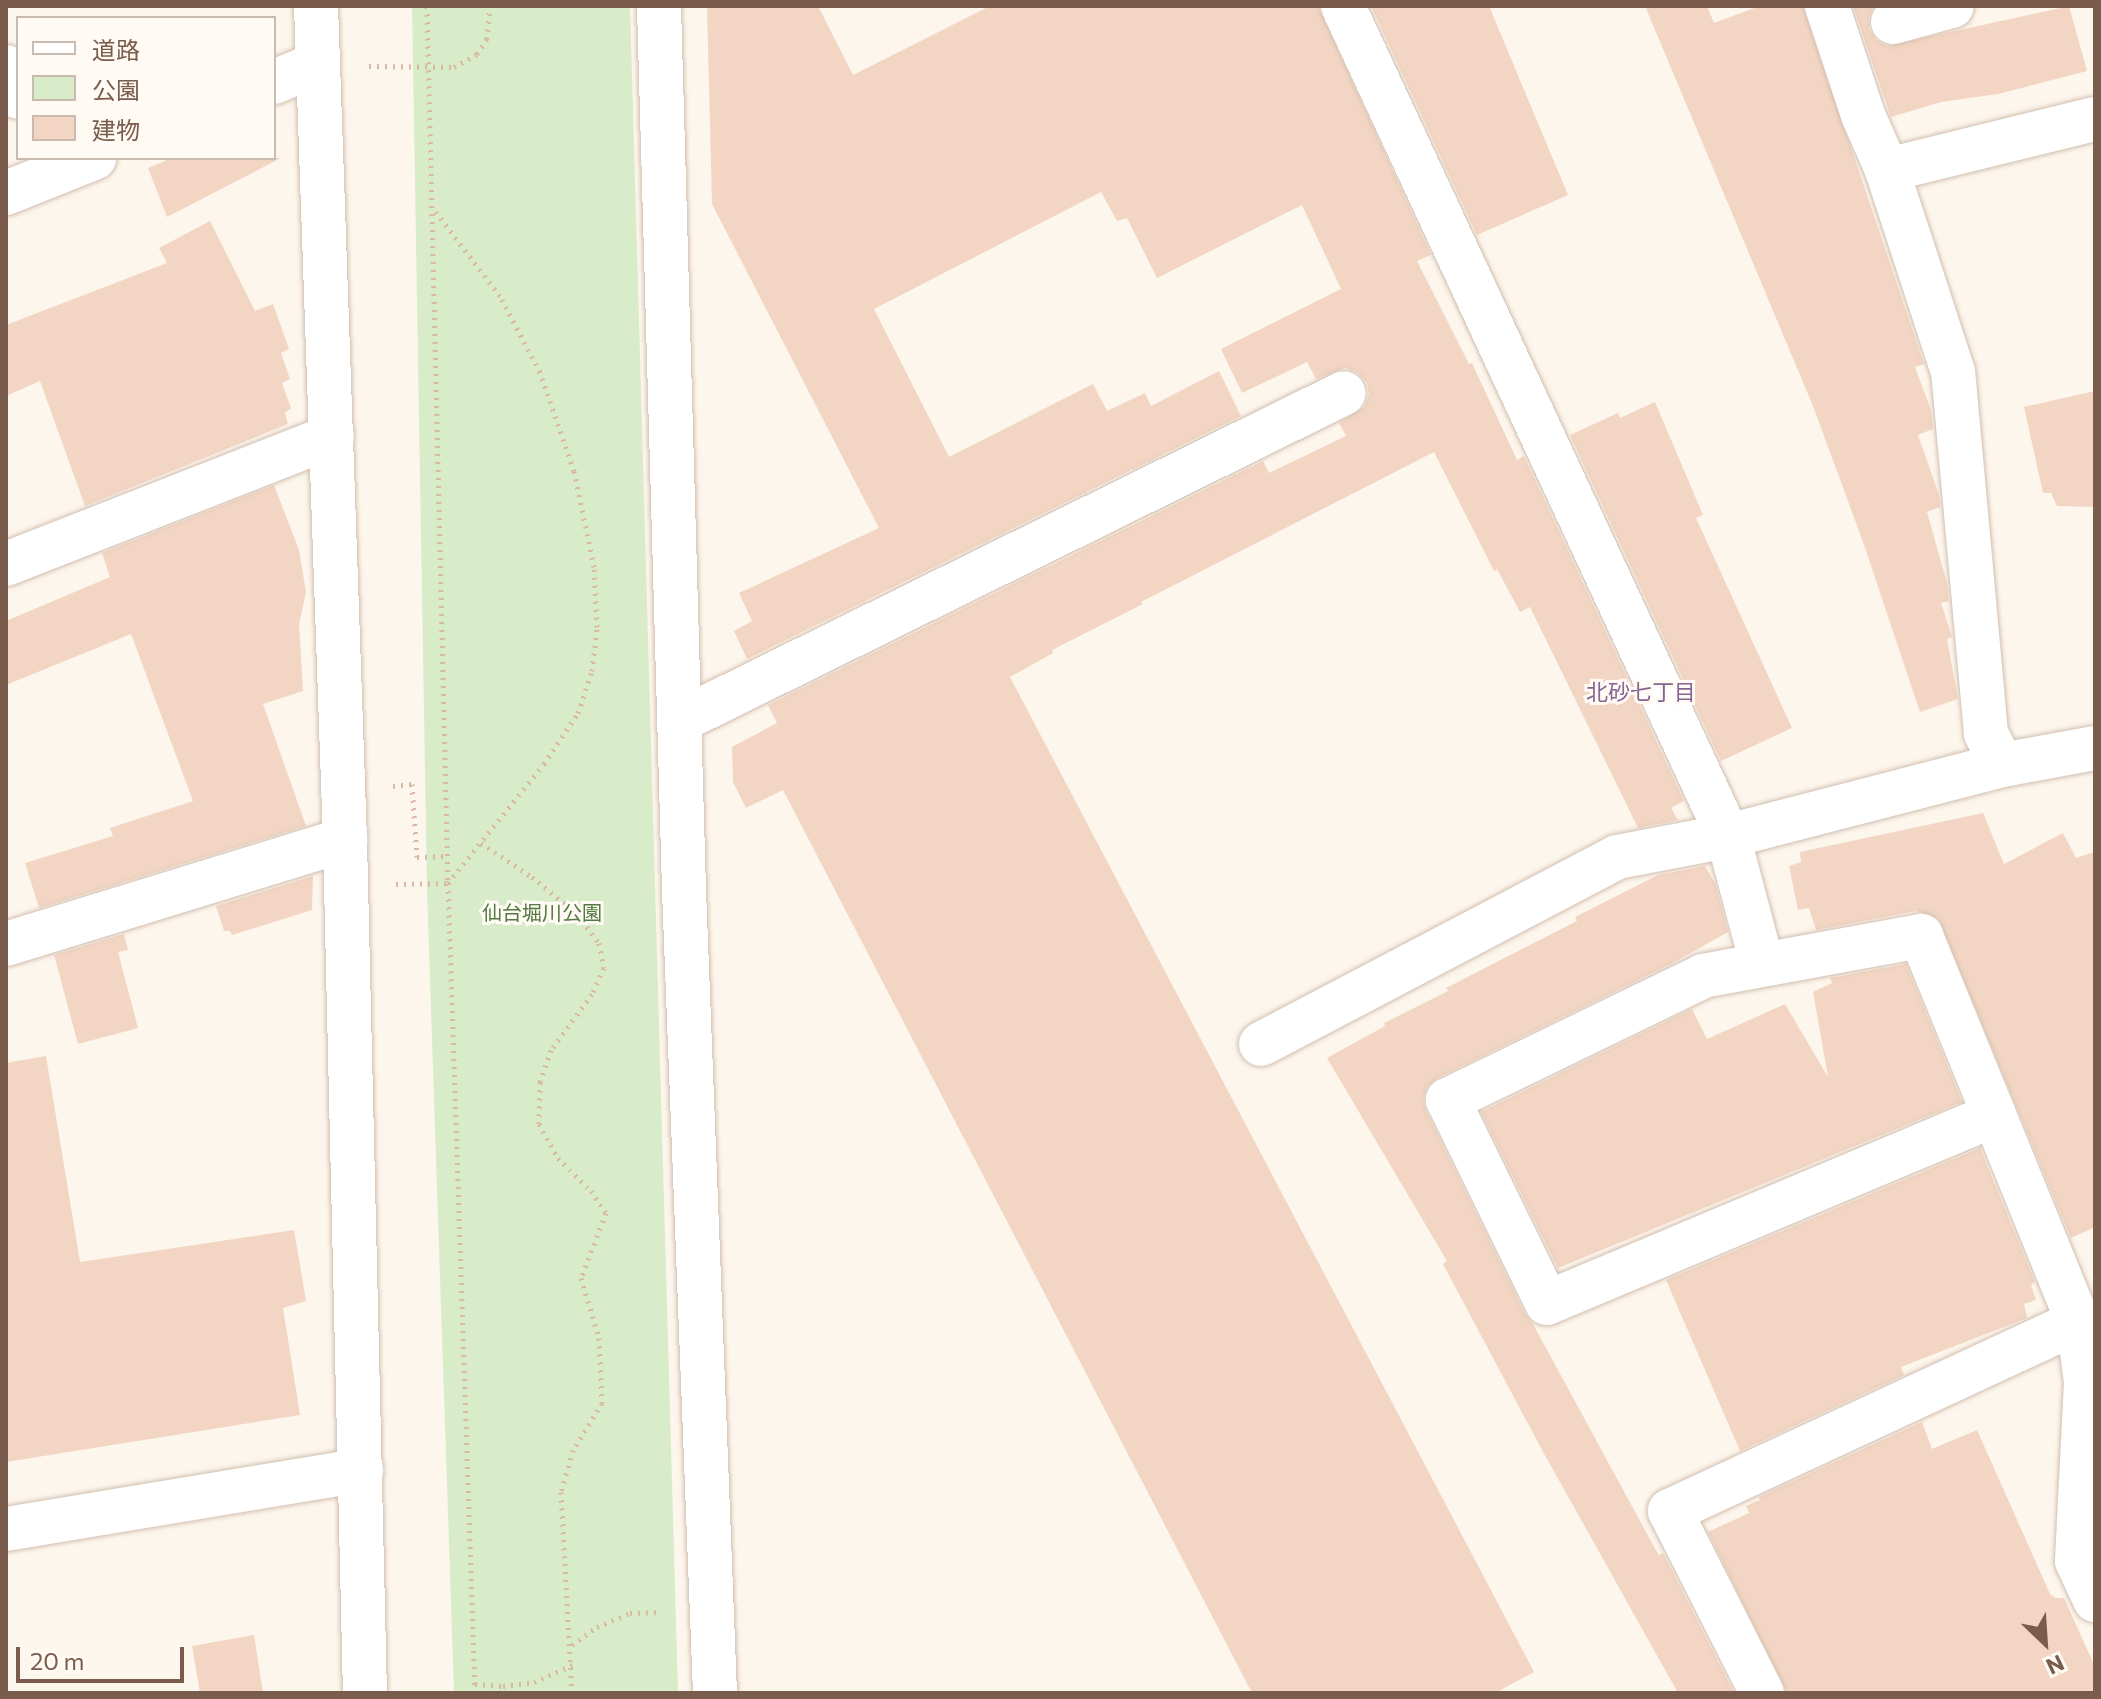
<!DOCTYPE html>
<html>
<head>
<meta charset="utf-8">
<style>
  body { margin:0 }
  #map { position:relative; width:2101px; height:1699px; overflow:hidden; background:#fdf6ec; font-family:Commissioner,"Noto Sans JP",sans-serif }
  div>[style] { position:absolute }
  .green>* { inset:0; background:#d8ecc9 }
  .building>* { inset:0; background:#f3d5c3 }
  .path>* { height:5px; margin-top:-2.5px; transform-origin:0; background:repeating-linear-gradient(90deg,#d9b8a5 0 2px,transparent 0 8px) }
  .roads { filter:drop-shadow(0 0 2px #d1beb0) drop-shadow(0 0 2px #d1beb0) }
  .minor>* { height:44px; margin:-22px; padding:0 22px; transform-origin:22px; border-radius:22px; background:#fff }
  span { translate:-50% -50%; white-space:nowrap; text-align:center; line-height:1.15; -webkit-text-stroke:6px #fffaf3; paint-order:stroke }
  .park-label { font-size:20px; color:#537a41 }
  .neighbourhood-label { font-size:22px; color:#846695 }
  .frame { position:absolute; inset:0; border:8px solid #7a5c4d; pointer-events:none }
  .legend { position:absolute; left:16px; top:16px; width:260px; height:144px; box-sizing:border-box; background:#fffaf3; border:2px solid #cabbb1; margin:0; padding:10px 14px; list-style:none; font-size:24px; color:#7a5c4d }
  .legend li { display:flex; align-items:center; gap:16px; height:40px }
  .legend b { width:40px; border:2px solid #cabbb1 }
  .north { position:absolute; left:2005px; top:1603px; width:80px; height:80px; -webkit-text-stroke:6px #fffaf3; paint-order:stroke; rotate:155deg; font-size:22px; font-weight:700; line-height:32px; text-align:center; color:#7a5c4d }
  .north::after { content:''; display:block; margin:auto; width:28px; height:36px; background:#7a5c4d; clip-path:polygon(50% 0,100% 100%,50% 72%,0 100%) }
  .scale { position:absolute; left:16px; top:1647px; width:168px; height:36px; box-sizing:border-box; border:4px solid #7a5c4d; border-top:0; padding-left:10px; font-size:24px; line-height:28px; white-space:nowrap; color:#7a5c4d; -webkit-text-stroke:6px #fffaf3; paint-order:stroke }
</style>
</head>
<body>
<div id="map">
  <div class="green">
    <div style="clip-path:polygon(412px 6px,630px 6px,678px 1693px,454px 1693px,427px 890px)"></div>
  </div>
  <div class="building">
    <div style="clip-path:polygon(707px 6px,818px 6px,853px 75px,990px 6px,1318px 6px,1431px 255px,1417px 261px,1469px 364px,1472px 363px,1517px 460px,1524px 456px,1684px 801px,1671px 808px,1678px 820px,1638px 828px,1530px 607px,1520px 612px,1497px 569px,1494px 571px,1434px 452px,1141px 602px,1143px 604px,1052px 650px,1053px 653px,1010px 677px,1534px 1672px,1495px 1693px,1252px 1693px,783px 790px,746px 808px,733px 782px,732px 747px,777px 723px,768px 705px,1263px 461px,1269px 473px,1346px 436px,1339px 423px,1364px 407px,1369px 395px,1367px 383px,1358px 373px,1345px 368px,1316px 379px,1307px 362px,1242px 393px,1221px 349px,1341px 289px,1302px 205px,1157px 278px,1127px 218px,1117px 221px,1101px 192px,874px 309px,949px 457px,1093px 384px,1107px 411px,1145px 393px,1151px 406px,1219px 371px,1241px 416px,747px 659px,734px 631px,752px 621px,739px 593px,879px 528px,712px 204px)"></div>
    <div style="clip-path:polygon(1371px 6px,1489px 6px,1568px 195px,1477px 235px)"></div>
    <div style="clip-path:polygon(1645px 6px,1707px 6px,1714px 23px,1760px 6px,1803px 6px,1924px 364px,1915px 367px,1931px 410px,1933px 429px,1918px 435px,1939px 495px,1940px 507px,1927px 512px,1947px 583px,1949px 601px,1941px 603px,1952px 637px,1947px 639px,1958px 699px,1920px 712px,1863px 542px,1813px 406px)"></div>
    <div style="clip-path:polygon(1853px 6px,1874px 6px,1869px 16px,1869px 29px,1876px 40px,1887px 46px,2069px 6px,2087px 71px,1998px 94px,1941px 102px,1891px 117px)"></div>
    <div style="clip-path:polygon(172px 158px,281px 158px,167px 217px,148px 168px)"></div>
    <div style="clip-path:polygon(210px 221px,255px 311px,273px 304px,289px 349px,281px 353px,290px 379px,282px 383px,291px 408px,285px 413px,288px 424px,85px 506px,40px 381px,6px 396px,6px 325px,167px 263px,159px 248px)"></div>
    <div style="clip-path:polygon(2095px 391px,2095px 507px,2057px 506px,2051px 493px,2043px 493px,2024px 407px)"></div>
    <div style="clip-path:polygon(1655px 402px,1703px 515px,1696px 518px,1792px 728px,1721px 761px,1570px 435px,1618px 413px,1620px 418px)"></div>
    <div style="clip-path:polygon(274px 485px,299px 550px,306px 592px,299px 624px,303px 691px,263px 704px,306px 826px,39px 908px,25px 863px,113px 836px,110px 828px,193px 801px,131px 634px,6px 685px,6px 621px,110px 577px,102px 553px)"></div>
    <div style="clip-path:polygon(1983px 813px,2004px 864px,2063px 833px,2076px 858px,2095px 852px,2095px 1227px,2071px 1238px,1938px 918px,1916px 911px,1816px 930px,1809px 908px,1798px 910px,1789px 866px,1801px 862px,1800px 852px)"></div>
    <div style="clip-path:polygon(1705px 866px,1715px 883px,1728px 932px,1669px 965px,1437px 1078px,1427px 1087px,1423px 1099px,1426px 1111px,1525px 1314px,1533px 1324px,1652px 1543px,1659px 1555px,1663px 1553px,1734px 1693px,1678px 1693px,1542px 1450px,1443px 1264px,1447px 1261px,1327px 1058px,1385px 1026px,1384px 1023px,1448px 991px,1446px 988px,1577px 921px,1575px 917px,1658px 875px)"></div>
    <div style="clip-path:polygon(313px 876px,312px 910px,232px 935px,230px 931px,224px 931px,216px 906px)"></div>
    <div style="clip-path:polygon(124px 934px,128px 950px,118px 952px,138px 1028px,78px 1044px,54px 955px)"></div>
    <div style="clip-path:polygon(1906px 964px,1962px 1102px,1558px 1268px,1481px 1112px,1692px 1009px,1707px 1039px,1785px 1004px,1828px 1077px,1813px 992px,1832px 983px,1830px 978px)"></div>
    <div style="clip-path:polygon(46px 1056px,80px 1262px,294px 1230px,306px 1301px,283px 1308px,300px 1415px,6px 1462px,6px 1063px)"></div>
    <div style="clip-path:polygon(1980px 1148px,2035px 1282px,2031px 1285px,2036px 1300px,2024px 1304px,2027px 1318px,1901px 1367px,1904px 1375px,1740px 1451px,1666px 1280px)"></div>
    <div style="clip-path:polygon(1922px 1422px,1932px 1449px,1977px 1430px,2050px 1594px,2056px 1598px,2064px 1598px,2095px 1667px,2095px 1693px,1787px 1693px,1708px 1532px,1749px 1513px,1746px 1506px,1760px 1500px,1759px 1497px)"></div>
    <div style="clip-path:polygon(254px 1635px,263px 1693px,200px 1693px,192px 1646px)"></div>
  </div>
  <div class="path">
    <div style="left:427px;top:6px;width:877px;rotate:88.63deg"></div>
    <div style="left:448px;top:883px;width:810px;rotate:88.09deg"></div>
    <div style="left:369px;top:66px;width:85px;rotate:0.7deg"></div>
    <div style="left:454px;top:67px;width:26px;rotate:-29deg"></div>
    <div style="left:477px;top:54px;width:18px;rotate:-56deg"></div>
    <div style="left:487px;top:39px;width:33px;rotate:-85deg"></div>
    <div style="left:393px;top:786px;width:19px;rotate:-6deg"></div>
    <div style="left:412px;top:784px;width:73px;rotate:86.1deg"></div>
    <div style="left:417px;top:857px;width:31px;rotate:-2deg"></div>
    <div style="left:481px;top:843px;width:61px;rotate:33.7deg"></div>
    <div style="left:532px;top:877px;width:58px;rotate:39.4deg"></div>
    <div style="left:577px;top:914px;width:36px;rotate:53deg"></div>
    <div style="left:599px;top:943px;width:25px;rotate:79deg"></div>
    <div style="left:604px;top:968px;width:29px;rotate:115deg"></div>
    <div style="left:592px;top:994px;width:69px;rotate:126.2deg"></div>
    <div style="left:551px;top:1050px;width:34px;rotate:109deg"></div>
    <div style="left:540px;top:1082px;width:42px;rotate:91.4deg"></div>
    <div style="left:539px;top:1124px;width:39px;rotate:61deg"></div>
    <div style="left:558px;top:1158px;width:47px;rotate:45deg"></div>
    <div style="left:591px;top:1191px;width:27px;rotate:56deg"></div>
    <div style="left:606px;top:1213px;width:70px;rotate:111deg"></div>
    <div style="left:581px;top:1278px;width:63px;rotate:73.3deg"></div>
    <div style="left:599px;top:1338px;width:65px;rotate:87.4deg"></div>
    <div style="left:602px;top:1403px;width:55px;rotate:121.7deg"></div>
    <div style="left:573px;top:1450px;width:44px;rotate:105.9deg"></div>
    <div style="left:561px;top:1492px;width:201px;rotate:86.9deg"></div>
    <div style="left:396px;top:884px;width:52px;rotate:-1.1deg"></div>
    <div style="left:448px;top:883px;width:153px;rotate:-51.1deg"></div>
    <div style="left:544px;top:764px;width:61px;rotate:-56.3deg"></div>
    <div style="left:578px;top:713px;width:44px;rotate:-71.6deg"></div>
    <div style="left:592px;top:671px;width:44px;rotate:-83.5deg"></div>
    <div style="left:597px;top:627px;width:60px;rotate:-92.9deg"></div>
    <div style="left:594px;top:567px;width:98px;rotate:-101.8deg"></div>
    <div style="left:574px;top:471px;width:105px;rotate:-109deg"></div>
    <div style="left:540px;top:372px;width:86px;rotate:-117.8deg"></div>
    <div style="left:500px;top:296px;width:107px;rotate:-127.4deg"></div>
    <div style="left:572px;top:1645px;width:31px;rotate:-36deg"></div>
    <div style="left:597px;top:1627px;width:36px;rotate:-23deg"></div>
    <div style="left:630px;top:1613px;width:31px;rotate:-2deg"></div>
    <div style="left:475px;top:1684px;width:28px;rotate:4deg"></div>
    <div style="left:503px;top:1686px;width:31px;rotate:-7deg"></div>
    <div style="left:534px;top:1682px;width:43px;rotate:-23.6deg"></div>
  </div>
  <div class="roads">
    <div class="minor">
      <div style="left:316px;top:6px;width:835px;rotate:88.01deg"></div>
      <div style="left:345px;top:840px;width:853px;rotate:88.66deg"></div>
      <div style="left:659px;top:6px;width:884px;rotate:88.38deg"></div>
      <div style="left:684px;top:890px;width:804px;rotate:87.79deg"></div>
      <div style="left:1343px;top:6px;width:915px;rotate:65.12deg"></div>
      <div style="left:1728px;top:836px;width:132px;rotate:75.1deg"></div>
      <div style="left:1827px;top:6px;width:115px;rotate:71.7deg"></div>
      <div style="left:1863px;top:115px;width:60px;rotate:66.4deg"></div>
      <div style="left:1893px;top:22px;width:61px;rotate:-15.2deg"></div>
      <div style="left:6px;top:67px;width:32px;rotate:68deg"></div>
      <div style="left:274px;top:82px;width:47px;rotate:-22.7deg"></div>
      <div style="left:6px;top:193px;width:95px;rotate:-21.7deg"></div>
      <div style="left:6px;top:564px;width:350px;rotate:-21.4deg"></div>
      <div style="left:679px;top:721px;width:741px;rotate:-26.25deg"></div>
      <div style="left:2002px;top:765px;width:36px;rotate:-117deg"></div>
      <div style="left:1986px;top:733px;width:363px;rotate:-95.2deg"></div>
      <div style="left:1953px;top:372px;width:213px;rotate:-108.1deg"></div>
      <div style="left:1887px;top:170px;width:214px;rotate:-13.8deg"></div>
      <div style="left:6px;top:944px;width:355px;rotate:-17.1deg"></div>
      <div style="left:1261px;top:1044px;width:402px;rotate:-27.7deg"></div>
      <div style="left:1617px;top:857px;width:113px;rotate:-10.7deg"></div>
      <div style="left:1728px;top:836px;width:283px;rotate:-14.5deg"></div>
      <div style="left:2002px;top:765px;width:95px;rotate:-10.4deg"></div>
      <div style="left:1994px;top:1115px;width:485px;rotate:157.2deg"></div>
      <div style="left:1547px;top:1303px;width:226px;rotate:-116deg"></div>
      <div style="left:1448px;top:1100px;width:284px;rotate:-25.9deg"></div>
      <div style="left:1703px;top:976px;width:222px;rotate:-10.4deg"></div>
      <div style="left:1921px;top:936px;width:193px;rotate:67.8deg"></div>
      <div style="left:1994px;top:1115px;width:223px;rotate:67.9deg"></div>
      <div style="left:2078px;top:1322px;width:61px;rotate:82.4deg"></div>
      <div style="left:2086px;top:1382px;width:179px;rotate:92.9deg"></div>
      <div style="left:2077px;top:1561px;width:43px;rotate:65.2deg"></div>
      <div style="left:6px;top:1529px;width:360px;rotate:-9.4deg"></div>
      <div style="left:1762px;top:1693px;width:204px;rotate:-116.8deg"></div>
      <div style="left:1670px;top:1511px;width:450px;rotate:-24.9deg"></div>
    </div>
  </div>
  <div class="park-label">
    <span style="left:542px;top:912px">仙台堀川公園</span>
  </div>
  <div class="neighbourhood-label">
    <span style="left:1641px;top:692px">北砂七丁目</span>
  </div>
  <div class="frame"></div>
  <ul class="legend">
  <li><b style="height:10px;background:#fff"></b>道路</li>
  <li><b style="height:22px;background:#d8ecc9"></b>公園</li>
  <li><b style="height:22px;background:#f3d5c3"></b>建物</li>
  </ul>
  <div class="north">N</div>
  <div class="scale">20 m</div>
</div>
</body>
</html>
